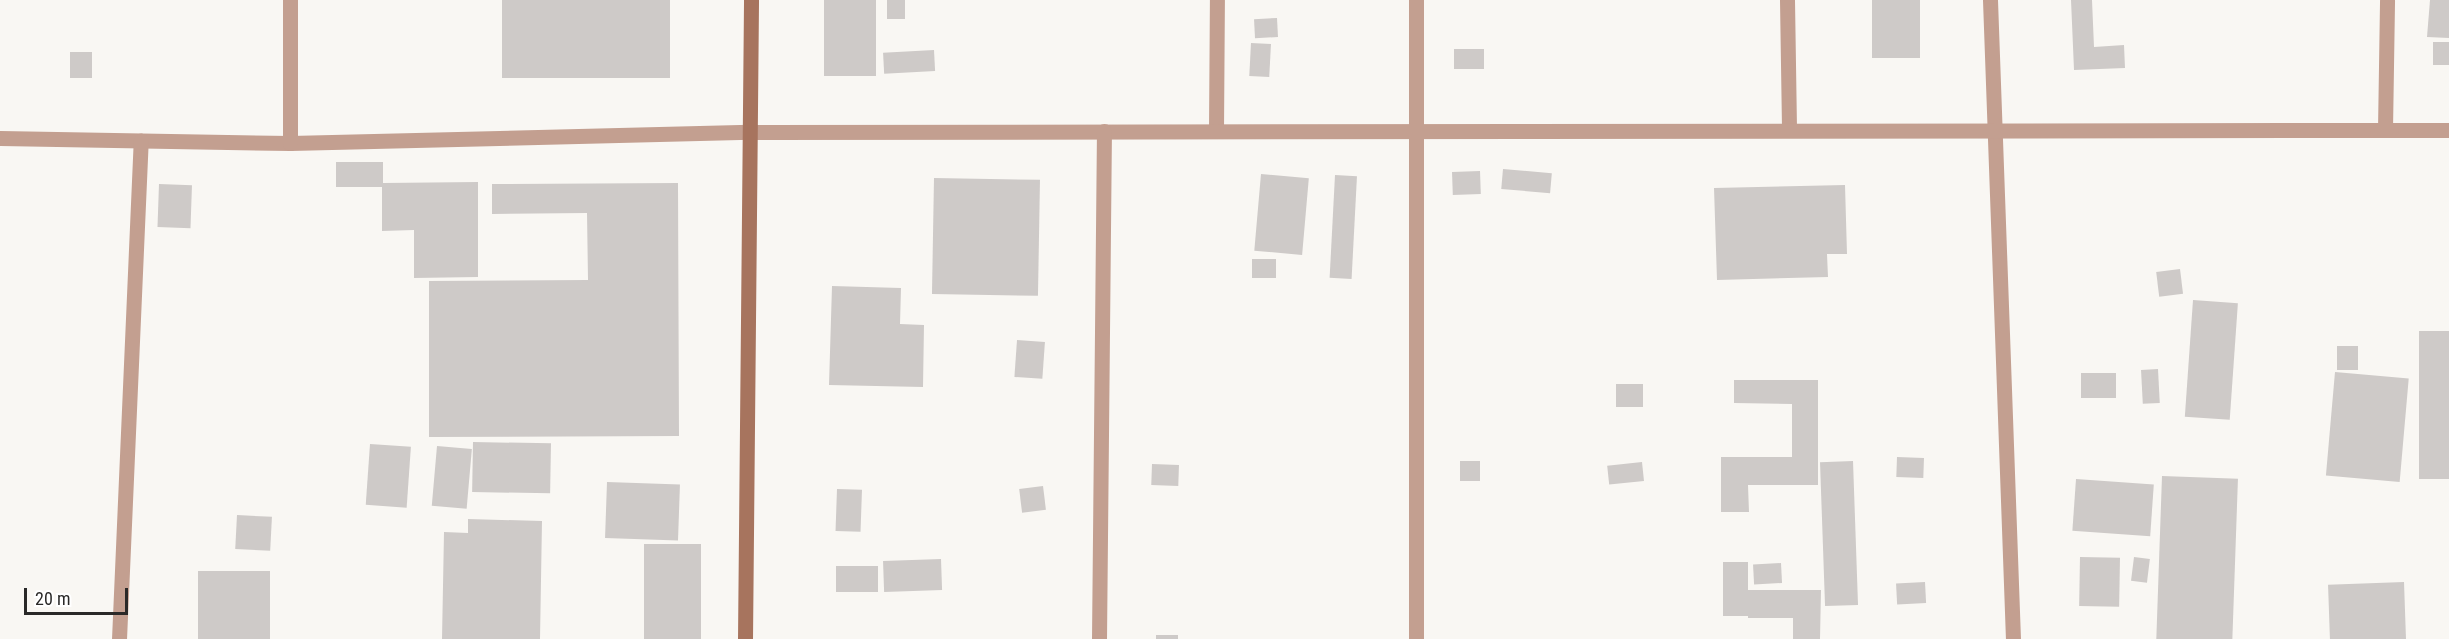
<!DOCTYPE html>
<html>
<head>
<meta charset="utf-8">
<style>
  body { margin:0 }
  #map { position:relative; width:2449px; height:639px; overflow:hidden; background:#f9f7f3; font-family:"Roboto Condensed",sans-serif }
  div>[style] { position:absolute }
  .building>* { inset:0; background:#cecac8; transform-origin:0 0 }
  .street>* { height:15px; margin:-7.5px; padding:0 7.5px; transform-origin:7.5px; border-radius:7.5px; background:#c39f90 }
  .secondary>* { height:15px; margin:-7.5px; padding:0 7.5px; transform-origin:7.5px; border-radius:7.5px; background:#a7745e }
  span { translate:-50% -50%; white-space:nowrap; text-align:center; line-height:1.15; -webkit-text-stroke:4.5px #fff; paint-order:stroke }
  .scale { position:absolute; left:24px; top:588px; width:104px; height:27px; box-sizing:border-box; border:3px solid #2a2928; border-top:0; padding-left:8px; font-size:18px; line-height:21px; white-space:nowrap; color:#2a2928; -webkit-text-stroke:4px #fff; paint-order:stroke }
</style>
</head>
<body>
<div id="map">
  <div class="building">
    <div style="left:502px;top:0;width:168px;height:78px"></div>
    <div style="left:824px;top:0;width:52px;height:76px"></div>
    <div style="left:887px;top:0;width:18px;height:19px"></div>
    <div style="left:1872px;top:0;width:48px;height:58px"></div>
    <div style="clip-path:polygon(2071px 0,2092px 0,2094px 47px,2124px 45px,2125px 68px,2074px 70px)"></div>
    <div style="clip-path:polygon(2430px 0,2449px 0,2449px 38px,2427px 37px)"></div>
    <div style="left:1277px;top:18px;width:19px;height:23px;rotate:87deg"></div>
    <div style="left:2433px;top:42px;width:16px;height:23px"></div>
    <div style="left:1251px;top:43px;width:20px;height:33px;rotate:3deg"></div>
    <div style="left:1454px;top:49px;width:30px;height:20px"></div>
    <div style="left:934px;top:50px;width:21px;height:51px;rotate:87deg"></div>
    <div style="left:70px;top:52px;width:22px;height:26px"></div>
    <div style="clip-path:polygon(336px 162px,383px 162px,383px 183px,478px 182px,478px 277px,414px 278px,414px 230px,382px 231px,382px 187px,336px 187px)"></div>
    <div style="left:1503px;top:169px;width:49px;height:20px;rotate:5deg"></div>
    <div style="left:1480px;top:171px;width:23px;height:28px;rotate:88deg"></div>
    <div style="left:1261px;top:174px;width:48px;height:77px;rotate:5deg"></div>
    <div style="left:1335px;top:175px;width:22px;height:103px;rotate:3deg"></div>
    <div style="left:934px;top:178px;width:106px;height:116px;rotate:1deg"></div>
    <div style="clip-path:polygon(678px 183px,679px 436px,429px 437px,429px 281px,588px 280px,587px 213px,492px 214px,492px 184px)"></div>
    <div style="left:159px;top:184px;width:33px;height:43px;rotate:2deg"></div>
    <div style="clip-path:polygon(1845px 185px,1847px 254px,1827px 254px,1828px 277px,1717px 280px,1714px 188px)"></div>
    <div style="left:1276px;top:259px;width:19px;height:24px;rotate:90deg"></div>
    <div style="left:2180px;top:269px;width:25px;height:24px;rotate:83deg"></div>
    <div style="clip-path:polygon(832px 286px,901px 288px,900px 324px,924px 325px,923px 387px,829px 385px)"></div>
    <div style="left:2193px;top:300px;width:45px;height:117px;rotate:4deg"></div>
    <div style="left:2449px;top:331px;width:148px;height:30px;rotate:90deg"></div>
    <div style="left:1017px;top:340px;width:28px;height:37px;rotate:4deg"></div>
    <div style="left:2337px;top:346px;width:21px;height:24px"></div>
    <div style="left:2158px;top:369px;width:34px;height:17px;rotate:87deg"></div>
    <div style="left:2335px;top:372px;width:74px;height:104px;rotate:5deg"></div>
    <div style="left:2081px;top:373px;width:35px;height:25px"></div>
    <div style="clip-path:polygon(1734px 380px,1818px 380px,1818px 485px,1748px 485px,1749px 512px,1721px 512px,1721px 457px,1792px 457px,1792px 404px,1734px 403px)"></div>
    <div style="left:1643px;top:384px;width:23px;height:27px;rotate:90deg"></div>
    <div style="left:473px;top:442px;width:78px;height:50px;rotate:1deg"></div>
    <div style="left:370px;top:444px;width:41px;height:61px;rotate:4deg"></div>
    <div style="left:437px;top:446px;width:35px;height:60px;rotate:5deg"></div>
    <div style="left:1897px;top:457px;width:27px;height:20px;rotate:2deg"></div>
    <div style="left:1460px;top:461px;width:20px;height:20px"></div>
    <div style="left:1853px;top:461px;width:144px;height:33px;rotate:88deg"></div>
    <div style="left:1642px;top:462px;width:19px;height:35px;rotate:84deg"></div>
    <div style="left:1152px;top:464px;width:27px;height:21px;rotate:2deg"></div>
    <div style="left:2162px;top:476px;width:76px;height:163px;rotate:2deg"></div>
    <div style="left:2076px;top:479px;width:78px;height:52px;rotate:4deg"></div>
    <div style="left:607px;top:482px;width:73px;height:56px;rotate:2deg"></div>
    <div style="left:1043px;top:486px;width:24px;height:24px;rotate:83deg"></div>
    <div style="left:837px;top:489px;width:25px;height:42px;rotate:2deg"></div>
    <div style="left:237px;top:515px;width:35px;height:34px;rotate:3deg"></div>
    <div style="clip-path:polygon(468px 519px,542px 521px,540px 639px,442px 639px,444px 532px,468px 533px)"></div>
    <div style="left:644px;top:544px;width:57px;height:95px"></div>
    <div style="left:2080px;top:557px;width:40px;height:49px;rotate:1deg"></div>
    <div style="left:2134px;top:557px;width:16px;height:24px;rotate:7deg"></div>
    <div style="left:941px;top:559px;width:31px;height:58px;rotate:88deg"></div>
    <div style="left:1723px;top:562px;width:25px;height:54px"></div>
    <div style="left:1781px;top:563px;width:20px;height:28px;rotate:87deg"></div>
    <div style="left:878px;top:566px;width:26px;height:42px;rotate:90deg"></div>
    <div style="left:198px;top:571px;width:72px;height:68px"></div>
    <div style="left:1925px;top:582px;width:21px;height:29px;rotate:87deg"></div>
    <div style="left:2404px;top:582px;width:57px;height:76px;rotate:88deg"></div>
    <div style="clip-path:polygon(1748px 590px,1821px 590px,1820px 639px,1793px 639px,1793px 618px,1748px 618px)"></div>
    <div style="left:1156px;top:635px;width:22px;height:4px"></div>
  </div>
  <div class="street">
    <div style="left:1787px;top:0;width:130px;rotate:89.1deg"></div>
    <div style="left:1990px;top:0;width:639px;rotate:87.94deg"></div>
    <div style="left:2385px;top:130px;width:130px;rotate:-89.1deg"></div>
    <div style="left:1216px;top:131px;width:131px;rotate:-89.6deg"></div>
    <div style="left:0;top:138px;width:290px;rotate:1deg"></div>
    <div style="left:290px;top:143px;width:460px;rotate:-1.4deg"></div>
    <div style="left:750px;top:132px;width:1699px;rotate:-0.07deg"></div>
    <div style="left:290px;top:143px;width:143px;rotate:-90deg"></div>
    <div style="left:119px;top:639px;width:499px;rotate:-87.5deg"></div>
    <div style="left:1099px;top:639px;width:508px;rotate:-89.44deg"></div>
    <div style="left:1416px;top:639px;width:639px;rotate:-90deg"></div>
  </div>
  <div class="secondary">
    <div style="left:745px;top:639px;width:639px;rotate:-89.46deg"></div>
  </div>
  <div class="scale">20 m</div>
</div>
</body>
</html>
